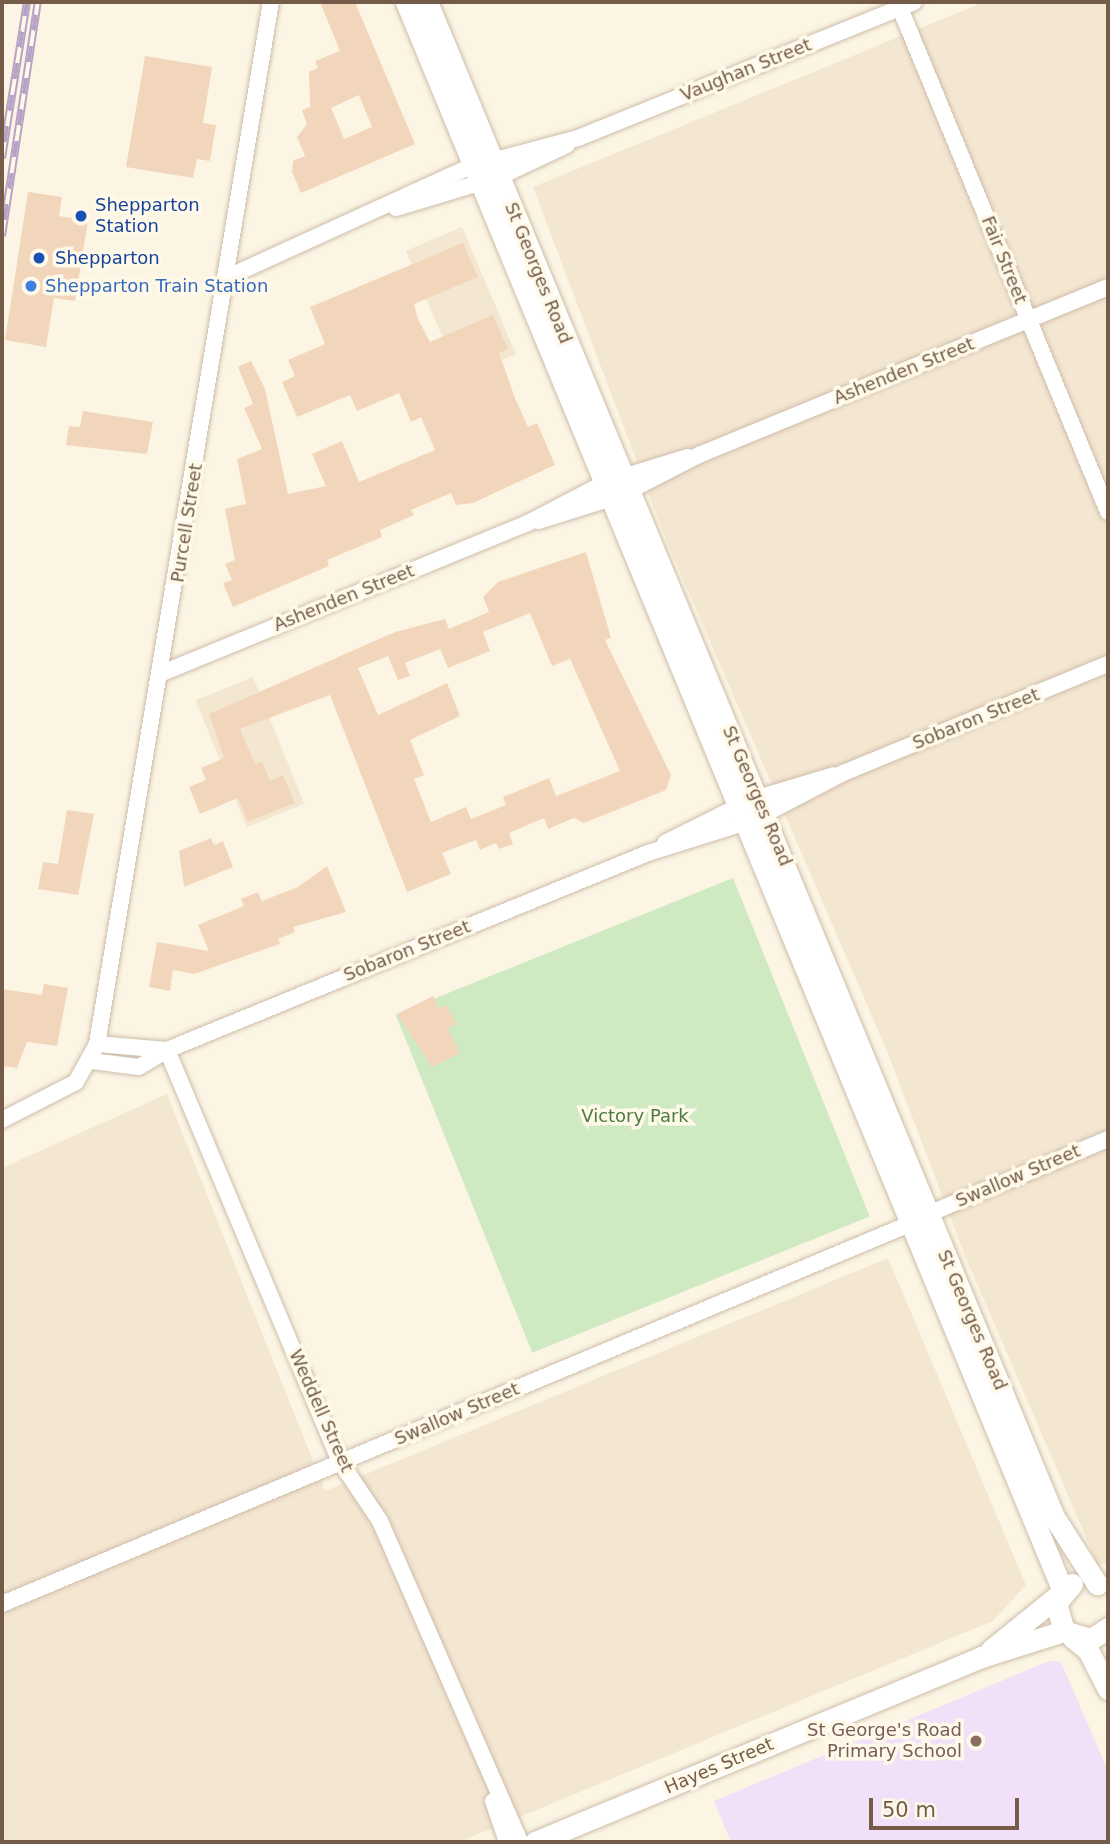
<!DOCTYPE html>
<html>
<head>
<meta charset="utf-8">
<style>
  body { margin:0 }
  #map { position:relative; width:1110px; height:1844px; overflow:hidden; background:#fcf5e4; font-family:"DejaVu Sans",sans-serif }
  div>[style] { position:absolute }
  .residential>* { inset:0; background:#f4e7d2; transform-origin:0 0 }
  .education>* { inset:0; background:#f2e0f9 }
  .green>* { inset:0; background:#cfeac2; transform-origin:0 0 }
  .building>* { inset:0; background:#f2d6bb }
  .roads { filter:drop-shadow(0 0 2px #cebdaa) drop-shadow(0 0 2px #cebdaa) }
  .minor>* { height:16px; margin:-8px; padding:0 8px; transform-origin:8px; border-radius:8px; background:#fff }
  .tertiary>* { height:21px; margin:-10.5px; padding:0 10.5px; transform-origin:10.5px; border-radius:10.5px; background:#fff }
  .rail>* { height:8px; margin-top:-4px; transform-origin:0; background:repeating-linear-gradient(90deg,#fff9ea 0 16px,#b8a2c6 0 32px); box-sizing:border-box; border-block:2px solid #b8a2c6 }
  .dots>* { width:19px; height:19px; translate:-50% -50%; box-sizing:border-box; border:4px solid #fff9ea; border-radius:50% }
  span { translate:-50% -50%; white-space:nowrap; text-align:center; line-height:1.15; -webkit-text-stroke:7px #fff9ea; paint-order:stroke }
  .street-label { font-size:18px; color:#755c49 }
  .transit-label { font-size:18px; color:#164399 }
  .left { translate:0 -50%; text-align:left }
  .shop-label { font-size:18px; color:#366cbe }
  .park-label { font-size:18px; color:#4d7b41 }
  .education-label { font-size:18px; color:#785e54 }
  .right { translate:-100% -50%; text-align:right }
  .frame { position:absolute; inset:0; border:4px solid #755c49; pointer-events:none }
  .scale { position:absolute; left:869px; top:1798px; width:150px; height:32px; box-sizing:border-box; border:4px solid #755c49; border-top:0; padding-left:9px; font-size:21px; line-height:24px; white-space:nowrap; color:#755c49; -webkit-text-stroke:5px #fff9ea; paint-order:stroke }
</style>
</head>
<body>
<div id="map">
  <div class="residential">
    <div style="clip-path:polygon(984px 2px,1108px 2px,1108px 1565px,1097px 1563px,965px 1256px,887px 1051px,667px 542px,533px 187px)"></div>
    <div style="left:462px;top:227px;width:138px;height:61px;rotate:67deg"></div>
    <div style="left:253px;top:677px;width:137px;height:62px;rotate:68deg"></div>
    <div style="clip-path:polygon(167px 1094px,325px 1491px,888px 1258px,1026px 1585px,993px 1621px,459px 1842px,2px 1842px,2px 1168px)"></div>
  </div>
  <div class="education">
    <div style="clip-path:polygon(1049px 1661px,1061px 1662px,1108px 1771px,1108px 1842px,731px 1842px,714px 1801px)"></div>
  </div>
  <div class="green">
    <div style="left:733px;top:878px;width:365px;height:364px;rotate:68deg"></div>
  </div>
  <div class="building">
    <div style="clip-path:polygon(evenodd,320px 2px,355px 2px,415px 144px,301px 193px,292px 172px,293px 161px,305px 156px,297px 137px,307px 124px,302px 110px,310px 107px,309px 72px,318px 68px,315px 61px,340px 51px,320px 2px,359px 95px,372px 127px,344px 139px,331px 108px,359px 95px)"></div>
    <div style="clip-path:polygon(145px 56px,212px 67px,203px 123px,216px 125px,210px 161px,197px 159px,193px 178px,126px 167px)"></div>
    <div style="clip-path:polygon(28px 192px,62px 197px,59px 216px,88px 221px,75px 301px,54px 298px,46px 347px,5px 340px)"></div>
    <div style="clip-path:polygon(463px 243px,478px 277px,414px 304px,418px 319px,430px 342px,493px 315px,508px 349px,499px 353px,515px 398px,528px 427px,537px 423px,555px 465px,473px 503px,456px 505px,451px 493px,411px 510px,414px 515px,380px 530px,382px 537px,327px 560px,329px 566px,233px 607px,223px 583px,232px 580px,225px 564px,235px 560px,225px 509px,246px 504px,237px 459px,262px 449px,244px 408px,253px 404px,238px 367px,251px 361px,265px 389px,288px 494px,326px 486px,312px 454px,342px 441px,359px 482px,435px 450px,421px 417px,411px 422px,399px 393px,357px 411px,350px 395px,297px 417px,282px 382px,295px 376px,288px 360px,325px 344px,310px 307px)"></div>
    <div style="clip-path:polygon(83px 411px,153px 422px,147px 454px,66px 445px,69px 426px,80px 427px)"></div>
    <div style="clip-path:polygon(evenodd,586px 552px,611px 638px,605px 640px,671px 775px,666px 790px,584px 823px,574px 818px,548px 829px,544px 818px,509px 833px,513px 844px,499px 849px,496px 843px,480px 850px,476px 840px,442px 853px,451px 874px,407px 892px,330px 695px,240px 729px,255px 764px,262px 762px,270px 781px,283px 775px,295px 803px,248px 822px,238px 798px,200px 814px,189px 787px,206px 780px,201px 768px,224px 758px,209px 714px,395px 632px,445px 619px,449px 629px,489px 612px,483px 597px,498px 582px,586px 552px,530px 613px,552px 666px,570px 659px,620px 771px,556px 796px,549px 778px,503px 797px,506px 805px,471px 819px,466px 807px,431px 822px,414px 779px,424px 775px,410px 740px,460px 716px,447px 683px,378px 715px,358px 668px,388px 656px,398px 680px,410px 676px,405px 663px,440px 649px,448px 668px,490px 651px,483px 632px,530px 613px)"></div>
    <div style="clip-path:polygon(67px 810px,94px 814px,78px 895px,38px 889px,43px 862px,58px 864px)"></div>
    <div style="clip-path:polygon(211px 838px,214px 845px,223px 841px,233px 867px,184px 887px,179px 851px)"></div>
    <div style="clip-path:polygon(327px 866px,346px 912px,293px 927px,295px 932px,278px 939px,280px 944px,194px 974px,173px 970px,170px 991px,149px 987px,157px 942px,209px 951px,198px 925px,244px 906px,241px 899px,258px 892px,262px 901px,298px 887px)"></div>
    <div style="clip-path:polygon(44px 984px,68px 988px,57px 1046px,27px 1042px,17px 1068px,2px 1066px,2px 989px,42px 995px)"></div>
    <div style="clip-path:polygon(433px 996px,439px 1008px,447px 1005px,456px 1024px,448px 1029px,460px 1053px,432px 1067px,397px 1014px)"></div>
  </div>
  <div class="roads">
    <div class="minor">
      <div style="left:900px;top:8px;width:545px;rotate:67.57deg"></div>
      <div style="left:492px;top:161px;width:89px;rotate:-15deg"></div>
      <div style="left:578px;top:138px;width:362px;rotate:-22deg"></div>
      <div style="left:499px;top:177px;width:75px;rotate:-25.2deg"></div>
      <div style="left:396px;top:208px;width:90px;rotate:-16.8deg"></div>
      <div style="left:228px;top:277px;width:270px;rotate:-24.5deg"></div>
      <div style="left:623px;top:477px;width:68px;rotate:-17.1deg"></div>
      <div style="left:629px;top:491px;width:81px;rotate:-27.2deg"></div>
      <div style="left:701px;top:454px;width:440px;rotate:-22.3deg"></div>
      <div style="left:538px;top:521px;width:74px;rotate:-17.2deg"></div>
      <div style="left:162px;top:673px;width:393px;rotate:-22.3deg"></div>
      <div style="left:526px;top:524px;width:87px;rotate:-27.5deg"></div>
      <div style="left:758px;top:798px;width:79px;rotate:-16.8deg"></div>
      <div style="left:765px;top:814px;width:88px;rotate:-27.7deg"></div>
      <div style="left:843px;top:773px;width:287px;rotate:-22.4deg"></div>
      <div style="left:665px;top:843px;width:80px;rotate:-26.6deg"></div>
      <div style="left:97px;top:1044px;width:70px;rotate:4.9deg"></div>
      <div style="left:167px;top:1050px;width:448px;rotate:67.2deg"></div>
      <div style="left:341px;top:1463px;width:70px;rotate:56.1deg"></div>
      <div style="left:380px;top:1521px;width:350px;rotate:66.4deg"></div>
      <div style="left:92px;top:1061px;width:47px;rotate:7.3deg"></div>
      <div style="left:139px;top:1067px;width:33px;rotate:-31deg"></div>
      <div style="left:167px;top:1050px;width:520px;rotate:-22.27deg"></div>
      <div style="left:648px;top:853px;width:101px;rotate:-17.4deg"></div>
      <div style="left:2px;top:1120px;width:83px;rotate:-27.2deg"></div>
      <div style="left:76px;top:1082px;width:43px;rotate:-61.1deg"></div>
      <div style="left:97px;top:1044px;width:1056px;rotate:-80.52deg"></div>
      <div style="left:928px;top:1214px;width:195px;rotate:-22.6deg"></div>
      <div style="left:2px;top:1604px;width:987px;rotate:-22.72deg"></div>
      <div style="left:493px;top:1801px;width:43px;rotate:71.1deg"></div>
    </div>
    <div class="tertiary">
      <div style="left:406px;top:2px;width:1719px;rotate:67.54deg"></div>
      <div style="left:427px;top:2px;width:1640px;rotate:67.52deg"></div>
      <div style="left:1054px;top:1517px;width:80px;rotate:57.3deg"></div>
      <div style="left:1072px;top:1584px;width:25px;rotate:130deg"></div>
      <div style="left:1056px;top:1603px;width:29px;rotate:74deg"></div>
      <div style="left:1064px;top:1631px;width:28px;rotate:17deg"></div>
      <div style="left:1091px;top:1639px;width:20px;rotate:-33deg"></div>
      <div style="left:1072px;top:1637px;width:21px;rotate:39deg"></div>
      <div style="left:1088px;top:1650px;width:44px;rotate:62.9deg"></div>
      <div style="left:991px;top:1650px;width:89px;rotate:-39.1deg"></div>
      <div style="left:535px;top:1842px;width:483px;rotate:-22.5deg"></div>
      <div style="left:981px;top:1657px;width:87px;rotate:-17.4deg"></div>
    </div>
  </div>
  <div class="rail">
    <div style="left:2px;top:158px;width:158px;rotate:-80.9deg"></div>
    <div style="left:2px;top:236px;width:237px;rotate:-81.3deg"></div>
  </div>
  <div class="dots">
    <div style="left:81px;top:216px;background:#1a4fb4"></div>
    <div style="left:39px;top:258px;background:#1a4fb4"></div>
    <div style="left:31px;top:286px;background:#3f7fe0"></div>
    <div style="left:976px;top:1741px;background:#8d6e63"></div>
  </div>
  <div class="street-label">
    <span style="left:746px;top:70px;rotate:-22deg">Vaughan Street</span>
    <span style="left:1004px;top:260px;rotate:68deg">Fair Street</span>
    <span style="left:538px;top:273px;rotate:68deg">St Georges Road</span>
    <span style="left:904px;top:371px;rotate:-22deg">Ashenden Street</span>
    <span style="left:187px;top:523px;rotate:-81deg">Purcell Street</span>
    <span style="left:344px;top:598px;rotate:-22deg">Ashenden Street</span>
    <span style="left:976px;top:719px;rotate:-22deg">Sobaron Street</span>
    <span style="left:757px;top:796px;rotate:67deg">St Georges Road</span>
    <span style="left:407px;top:951px;rotate:-22deg">Sobaron Street</span>
    <span style="left:1018px;top:1176px;rotate:-23deg">Swallow Street</span>
    <span style="left:972px;top:1320px;rotate:67deg">St Georges Road</span>
    <span style="left:321px;top:1411px;rotate:66deg">Weddell Street</span>
    <span style="left:457px;top:1414px;rotate:-23deg">Swallow Street</span>
    <span style="left:719px;top:1766px;rotate:-23deg">Hayes Street</span>
  </div>
  <div class="transit-label">
    <span class="left" style="left:95px;top:216px">Shepparton<br>Station</span>
    <span class="left" style="left:55px;top:258px">Shepparton</span>
  </div>
  <div class="shop-label">
    <span class="left" style="left:45px;top:286px">Shepparton Train Station</span>
  </div>
  <div class="park-label">
    <span style="left:635px;top:1116px">Victory Park</span>
  </div>
  <div class="education-label">
    <span class="right" style="left:962px;top:1741px">St George's Road<br>Primary School</span>
  </div>
  <div class="frame"></div>
  <div class="scale">50 m</div>
</div>
</body>
</html>
